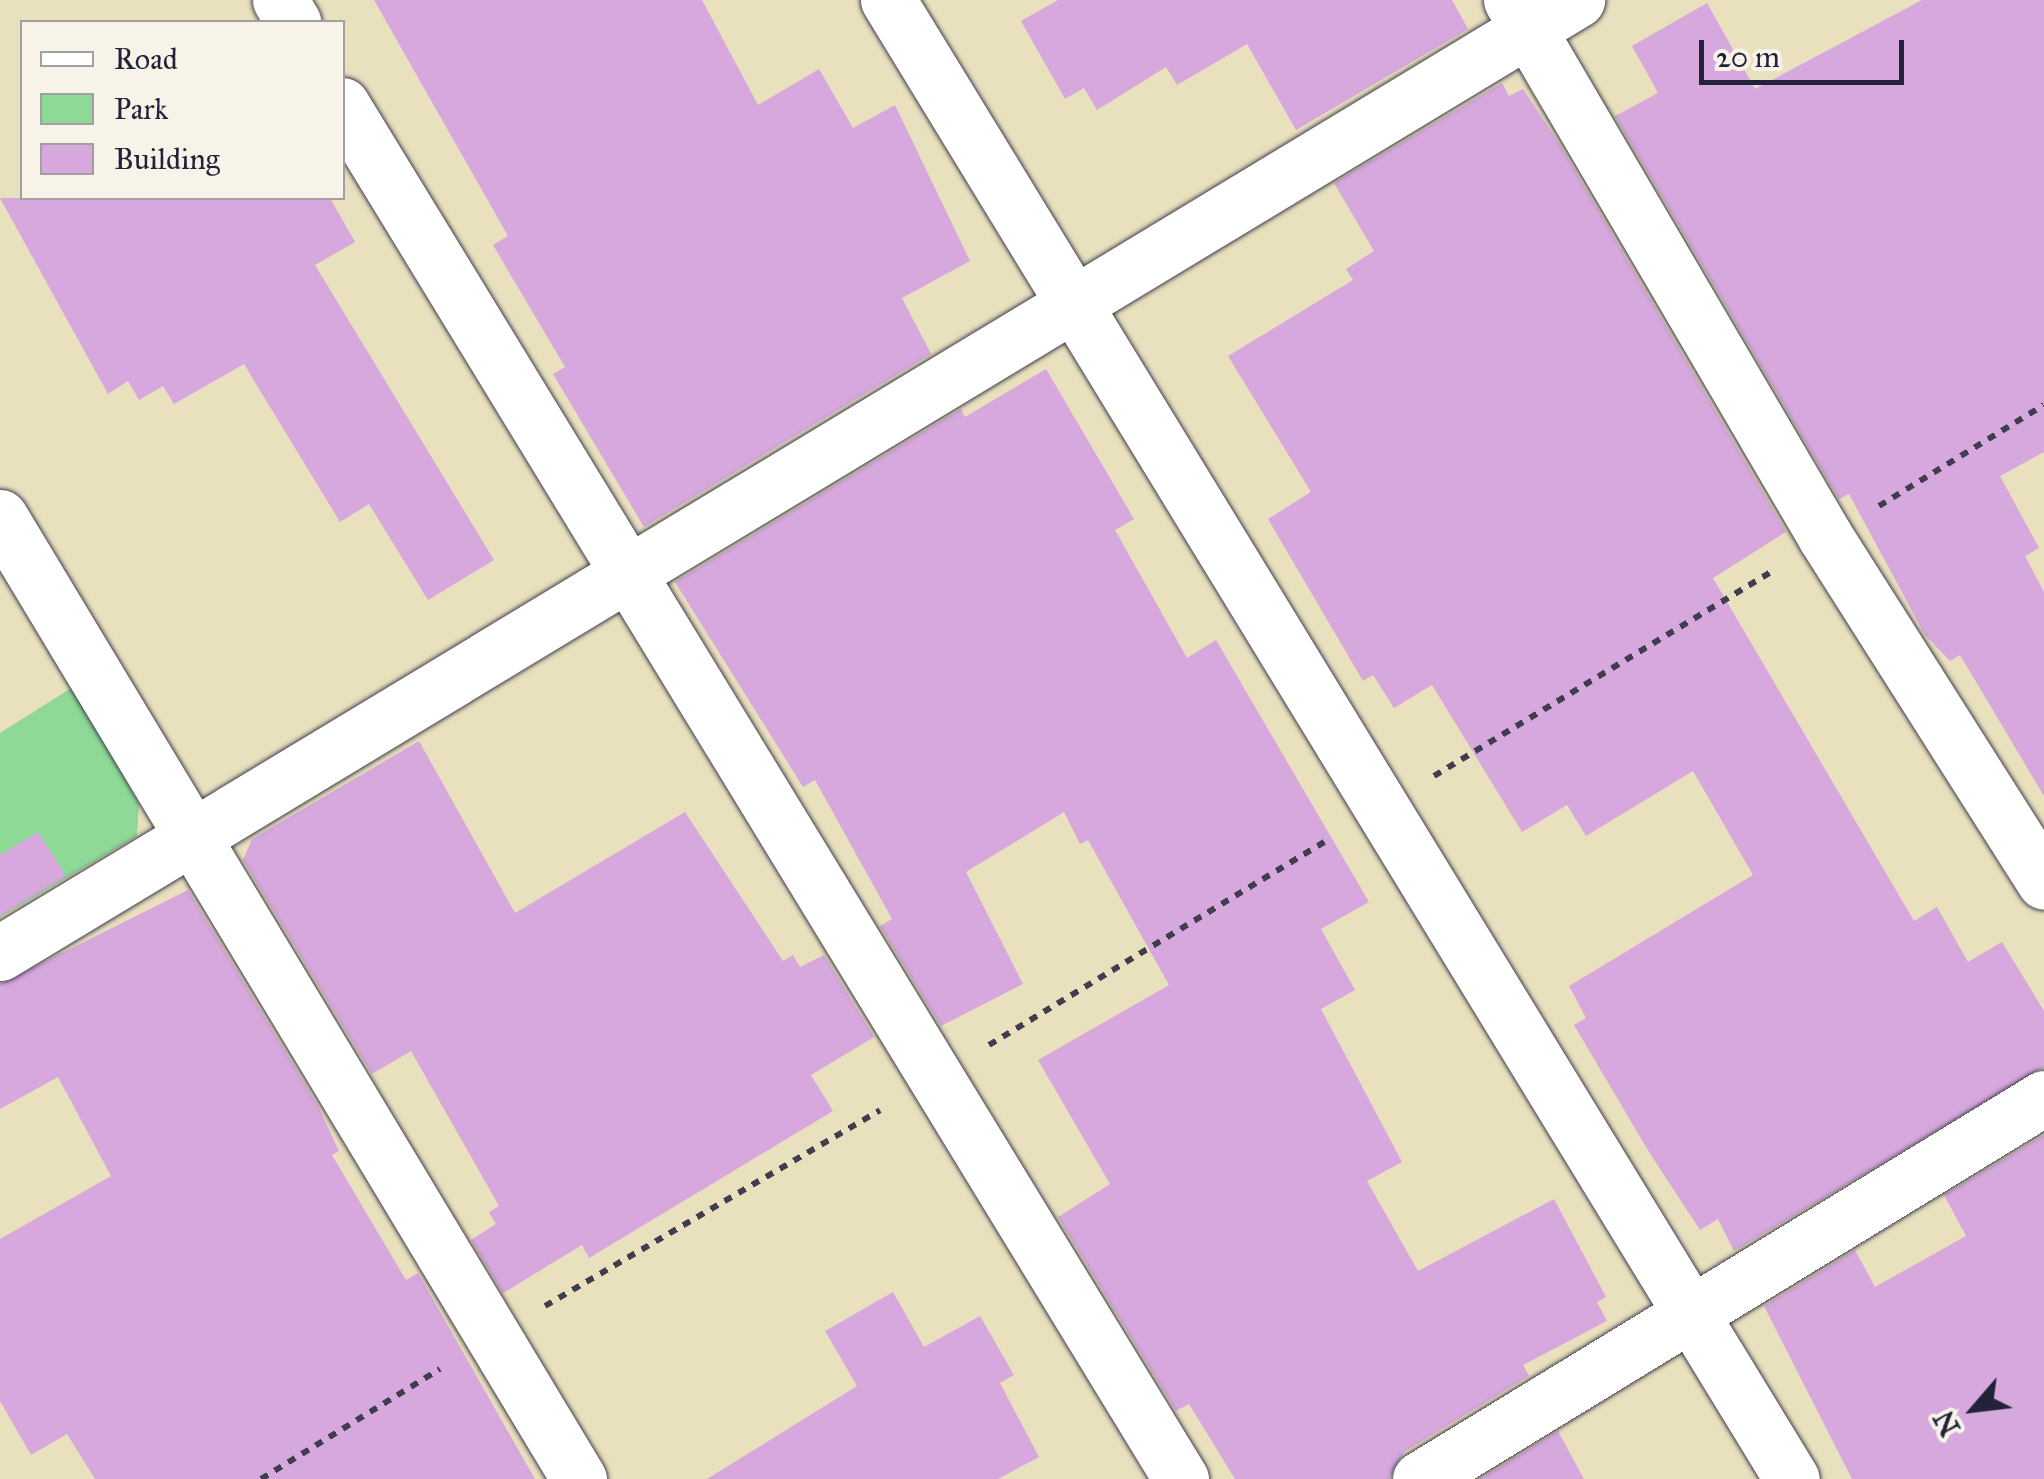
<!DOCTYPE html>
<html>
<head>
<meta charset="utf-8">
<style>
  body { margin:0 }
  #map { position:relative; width:2044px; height:1479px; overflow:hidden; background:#e9e0bd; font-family:"IM FELL Great Primer",serif }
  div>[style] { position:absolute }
  .green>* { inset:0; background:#8ed995 }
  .building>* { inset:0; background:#d6a8dd }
  .path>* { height:6px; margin-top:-3px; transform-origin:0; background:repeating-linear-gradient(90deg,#403e4e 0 8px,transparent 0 16px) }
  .roads { filter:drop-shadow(0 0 2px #403e4e) drop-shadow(0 0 2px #403e4e) }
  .minor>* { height:55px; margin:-27.5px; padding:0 27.5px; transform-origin:27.5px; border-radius:27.5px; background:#fff }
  span { translate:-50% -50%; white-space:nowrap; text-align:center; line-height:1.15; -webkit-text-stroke:10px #f7f3e8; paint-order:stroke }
  .legend { position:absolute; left:20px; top:20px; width:325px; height:180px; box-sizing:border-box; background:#f7f3e8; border:2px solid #a29fa3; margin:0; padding:12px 18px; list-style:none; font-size:30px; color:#22223b }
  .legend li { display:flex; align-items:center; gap:20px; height:50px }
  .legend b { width:50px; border:2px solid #a29fa3 }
  .north { position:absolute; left:1924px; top:1359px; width:100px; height:100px; -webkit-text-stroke:8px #f7f3e8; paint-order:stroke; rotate:242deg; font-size:28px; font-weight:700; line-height:40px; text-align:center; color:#22223b }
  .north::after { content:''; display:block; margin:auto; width:35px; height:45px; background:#22223b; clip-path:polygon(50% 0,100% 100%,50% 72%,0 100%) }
  .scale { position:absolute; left:1699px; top:40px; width:205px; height:45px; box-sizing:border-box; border:5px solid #22223b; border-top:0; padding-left:12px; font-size:30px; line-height:35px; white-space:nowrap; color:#22223b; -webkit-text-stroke:8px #f7f3e8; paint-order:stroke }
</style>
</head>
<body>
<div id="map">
  <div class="green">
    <div style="clip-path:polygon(76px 685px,139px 804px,137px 836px,0 917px,0 733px)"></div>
  </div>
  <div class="building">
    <div style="clip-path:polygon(374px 0,702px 0,758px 105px,819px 69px,853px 128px,895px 105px,970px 261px,902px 298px,931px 354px,644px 527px,553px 374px,565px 367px,493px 245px,508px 236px)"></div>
    <div style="clip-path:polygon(1058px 0,1452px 0,1468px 29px,1296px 130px,1247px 44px,1177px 85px,1166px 67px,1097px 110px,1084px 88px,1065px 99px,1021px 21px)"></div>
    <div style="clip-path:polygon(1922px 0,2044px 0,2044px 452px,2000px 476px,2039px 548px,2025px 556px,2044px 592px,2044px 796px,1960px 655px,1950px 661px,1925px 635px,1849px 494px,1839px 499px,1615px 116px,1658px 93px,1632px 46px,1707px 3px,1755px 89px)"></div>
    <div style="clip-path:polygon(1502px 83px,1509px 96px,1523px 89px,1560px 145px,1786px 532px,1713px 578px,1914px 921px,1937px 907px,1968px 962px,2002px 942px,2044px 1011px,2044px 1067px,1734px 1251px,1718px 1219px,1700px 1230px,1649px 1152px,1574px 1025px,1586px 1018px,1569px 986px,1753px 875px,1693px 771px,1586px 836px,1567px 805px,1522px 832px,1432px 685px,1394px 708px,1373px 675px,1363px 681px,1268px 519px,1311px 492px,1228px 356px,1353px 280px,1346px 269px,1374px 251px,1334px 183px)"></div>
    <div style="clip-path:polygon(0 198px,330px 198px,355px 242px,315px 265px,494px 560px,428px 600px,369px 504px,340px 522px,244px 364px,174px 404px,163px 386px,139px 400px,128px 381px,108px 394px)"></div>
    <div style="clip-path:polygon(1046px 369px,1134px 519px,1115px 530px,1187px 658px,1216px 640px,1369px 902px,1321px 929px,1355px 990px,1321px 1009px,1402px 1162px,1367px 1181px,1418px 1271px,1554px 1199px,1606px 1297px,1597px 1302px,1607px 1321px,1523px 1365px,1529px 1376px,1404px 1452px,1389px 1479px,1235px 1479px,1189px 1404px,1176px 1411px,1058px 1217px,1110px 1184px,1038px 1060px,1169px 985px,1088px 840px,1080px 844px,1064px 812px,966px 872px,1023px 984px,941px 1026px,880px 926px,892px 919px,815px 780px,803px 787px,675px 582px,961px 409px,965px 417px)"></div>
    <div style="clip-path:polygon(419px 741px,515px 913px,685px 812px,783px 961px,793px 955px,800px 967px,824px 955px,874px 1037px,811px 1075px,833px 1111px,589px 1258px,582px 1245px,503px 1293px,471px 1240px,496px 1224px,489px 1212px,499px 1206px,411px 1051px,372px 1074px,243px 860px,252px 839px)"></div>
    <div style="clip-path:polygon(38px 832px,66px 876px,0 916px,0 855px)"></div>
    <div style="clip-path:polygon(188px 890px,318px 1106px,339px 1151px,332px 1155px,406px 1280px,418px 1273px,535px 1479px,95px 1479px,67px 1434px,31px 1455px,0 1401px,0 1239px,111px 1176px,58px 1077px,0 1109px,0 984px)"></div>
    <div style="clip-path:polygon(2044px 1135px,2044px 1479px,1852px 1479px,1764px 1306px,1855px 1250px,1875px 1287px,1966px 1236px,1944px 1195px)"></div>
    <div style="clip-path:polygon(893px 1292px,924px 1347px,980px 1316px,1014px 1375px,1000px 1383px,1039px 1457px,998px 1479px,707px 1479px,857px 1386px,825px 1331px)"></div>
    <div style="clip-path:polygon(1558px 1431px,1584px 1479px,1480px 1479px)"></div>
  </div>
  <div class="path">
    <div style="left:1879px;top:506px;width:193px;rotate:-31.5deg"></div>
    <div style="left:1434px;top:776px;width:398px;rotate:-31.2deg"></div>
    <div style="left:989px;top:1045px;width:398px;rotate:-31.2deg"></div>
    <div style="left:545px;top:1306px;width:388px;rotate:-30.3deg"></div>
    <div style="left:261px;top:1479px;width:210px;rotate:-31.6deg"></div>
  </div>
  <div class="roads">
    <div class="minor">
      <div style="left:280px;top:0;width:26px;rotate:59deg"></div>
      <div style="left:888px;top:0;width:1733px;rotate:58.57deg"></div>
      <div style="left:1511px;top:0;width:623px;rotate:59.65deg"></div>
      <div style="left:1826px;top:538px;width:407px;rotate:57.6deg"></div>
      <div style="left:342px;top:105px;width:1610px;rotate:58.59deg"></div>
      <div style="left:0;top:517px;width:1123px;rotate:58.96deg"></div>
      <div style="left:0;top:953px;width:1843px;rotate:-31.15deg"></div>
      <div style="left:1420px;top:1479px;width:731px;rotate:-31.41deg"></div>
    </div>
  </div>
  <ul class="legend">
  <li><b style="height:12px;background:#fff"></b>Road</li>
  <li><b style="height:28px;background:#8ed995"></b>Park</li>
  <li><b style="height:28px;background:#d6a8dd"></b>Building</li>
  </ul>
  <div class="north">N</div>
  <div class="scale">20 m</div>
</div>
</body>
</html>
